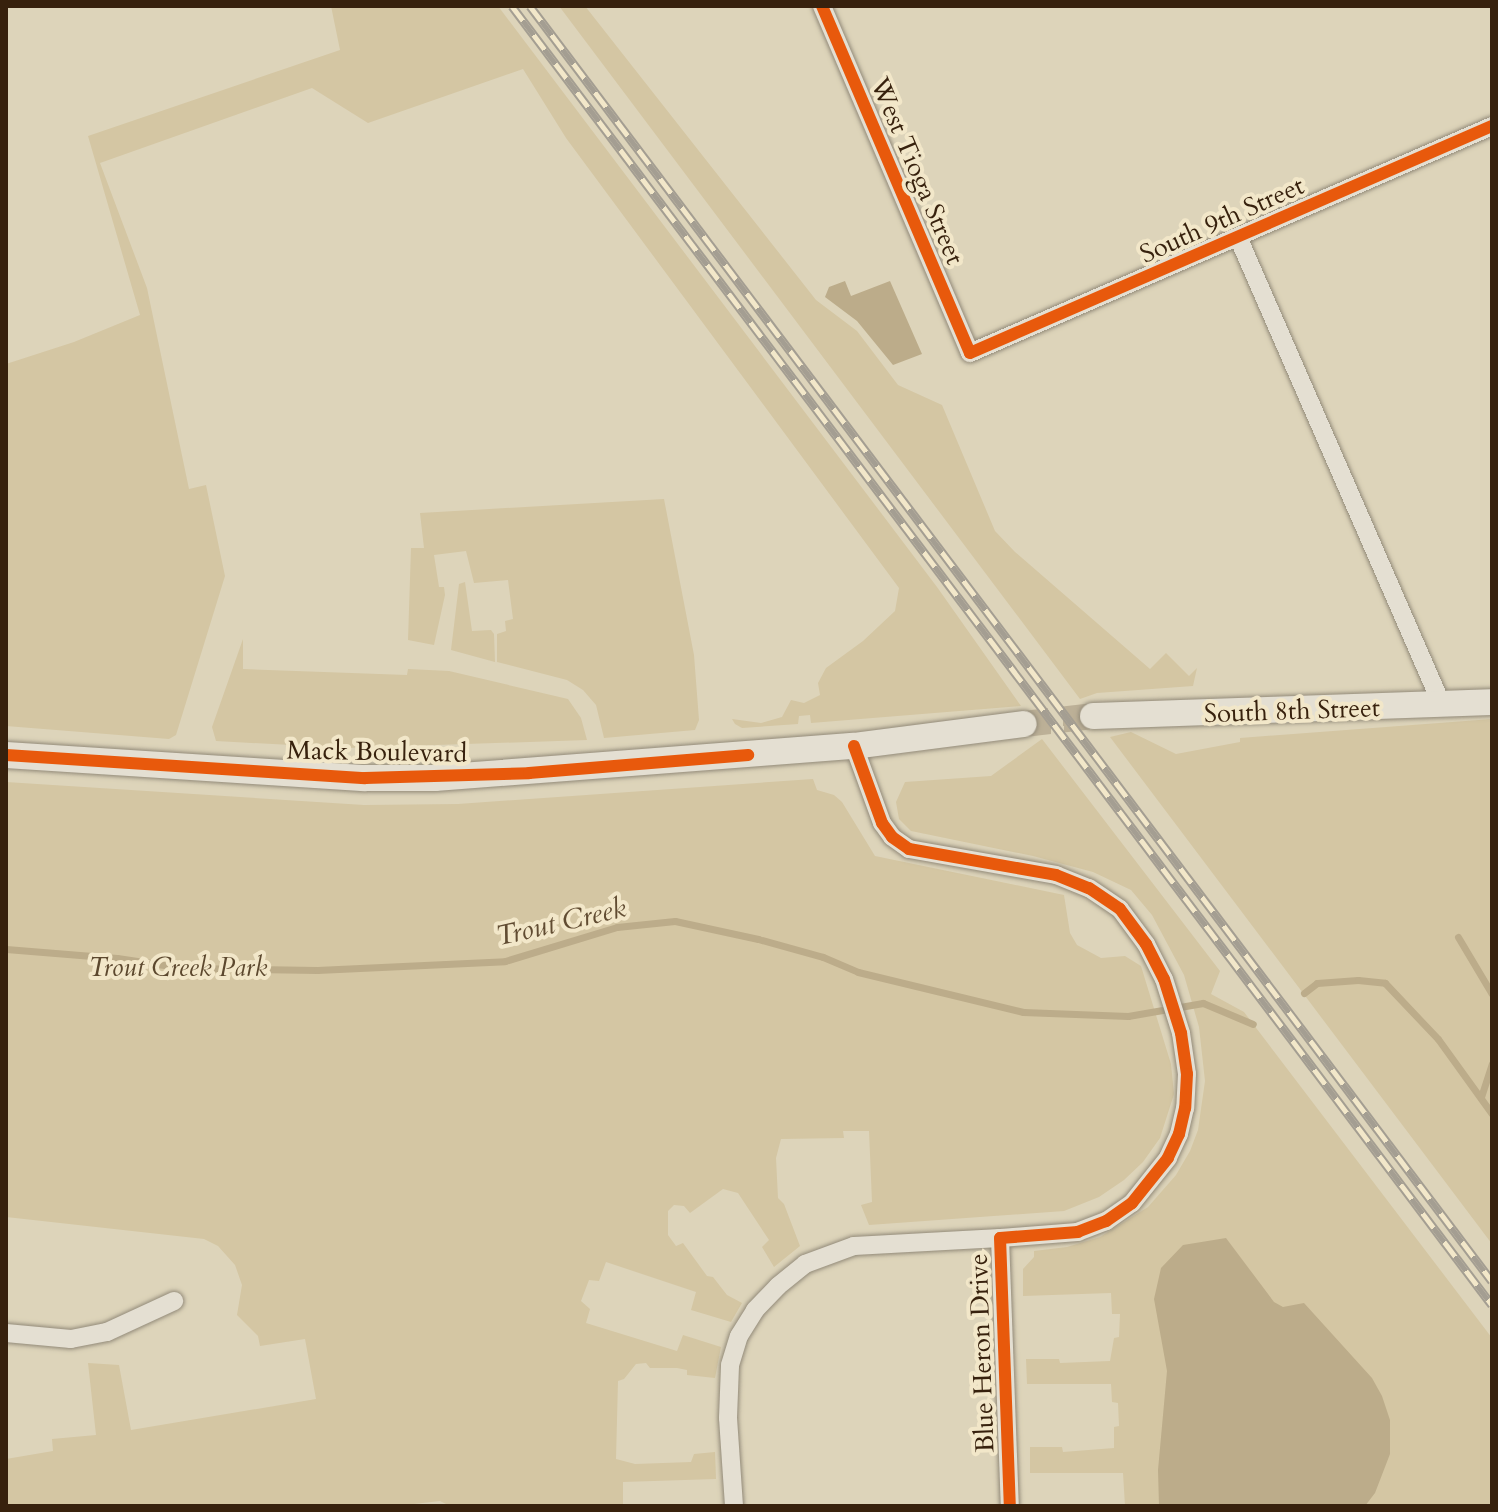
<!DOCTYPE html>
<html>
<head>
<meta charset="utf-8">
<style>
  body { margin:0 }
  #map { position:relative; width:1498px; height:1512px; overflow:hidden; background:#ddd4ba; font-family:Cardo,serif }
  div>[style] { position:absolute }
  .green>* { inset:0; background:#d4c6a3 }
  .water>* { inset:0; background:#bcac8a }
  .stream>* { height:7px; margin:-3.5px; padding:0 3.5px; transform-origin:3.5px; border-radius:3.5px; background:#bcac8a }
  .secondary-tunnel>* { height:26px; margin-top:-13px; transform-origin:0; background:repeating-linear-gradient(90deg,#bcb097 0 26px,transparent 0 39px) }
  .roads { filter:drop-shadow(0 0 2px #928a79) drop-shadow(0 0 2px #928a79) }
  .street>* { height:18px; margin:-9px; padding:0 9px; transform-origin:9px; border-radius:9px; background:#e4dfd2 }
  .secondary>* { height:26px; margin:-13px; padding:0 13px; transform-origin:13px; border-radius:13px; background:#e4dfd2 }
  .rail>* { height:9px; margin-top:-4.5px; transform-origin:0; background:repeating-linear-gradient(90deg,#f2e7c9 0 18px,#a49e92 0 36px); box-sizing:border-box; border-block:2px solid #a49e92 }
  .cycleway>* { height:12px; margin:-6px; padding:0 6px; transform-origin:6px; border-radius:6px; background:#e8590c }
  span { translate:-50% -50%; white-space:nowrap; text-align:center; line-height:1.15; -webkit-text-stroke:8px #f2e7c9; paint-order:stroke }
  .street-label { font-size:26px; color:#37210d }
  .park-label { font-size:26px; color:#5c482e; font-style:italic }
  .water-label { font-size:28px; color:#614c32; font-style:italic }
  .frame { position:absolute; inset:0; border:8px solid #37210d; pointer-events:none }
</style>
</head>
<body>
<div id="map">
  <div class="green">
    <div style="clip-path:polygon(331px 6px,498px 6px,937px 587px,1021px 706px,811px 723px,810px 715px,799px 716px,798px 724px,742px 728px,735px 724px,732px 719px,761px 723px,782px 717px,791px 700px,804px 703px,820px 695px,818px 683px,826px 668px,863px 641px,895px 611px,899px 588px,566px 138px,523px 69px,368px 123px,312px 88px,100px 163px,147px 288px,189px 489px,206px 485px,225px 576px,176px 735px,169px 739px,6px 726px,6px 364px,74px 342px,140px 315px,88px 136px,340px 50px)"></div>
    <div style="clip-path:polygon(559px 6px,585px 6px,816px 300px,857px 331px,898px 385px,942px 405px,995px 531px,1015px 552px,1150px 669px,1166px 653px,1189px 676px,1197px 668px,1193px 686px,1097px 693px,1080px 699px)"></div>
    <div style="clip-path:polygon(664px 499px,694px 655px,699px 720px,695px 730px,604px 738px,596px 705px,583px 690px,567px 680px,497px 662px,497px 634px,506px 631px,505px 621px,513px 619px,508px 580px,474px 583px,466px 551px,434px 555px,439px 587px,444px 587px,445px 595px,434px 645px,408px 640px,411px 548px,424px 548px,420px 513px)"></div>
    <div style="clip-path:polygon(465px 582px,472px 631px,491px 630px,494px 634px,495px 662px,451px 650px,459px 584px)"></div>
    <div style="clip-path:polygon(243px 639px,243px 669px,407px 675px,408px 669px,449px 671px,568px 699px,581px 718px,587px 740px,347px 748px,216px 741px,212px 727px)"></div>
    <div style="clip-path:polygon(1492px 719px,1492px 1244px,1110px 737px,1131px 732px,1176px 754px,1240px 742px,1240px 738px)"></div>
    <div style="clip-path:polygon(1042px 739px,1220px 971px,1211px 994px,1244px 1012px,1492px 1338px,1492px 1506px,1125px 1506px,1123px 1473px,1030px 1473px,1030px 1447px,1062px 1447px,1063px 1452px,1114px 1448px,1114px 1427px,1119px 1426px,1118px 1403px,1112px 1402px,1111px 1384px,1027px 1384px,1026px 1359px,1059px 1359px,1060px 1363px,1110px 1361px,1114px 1338px,1119px 1337px,1120px 1314px,1112px 1314px,1111px 1293px,1023px 1296px,1023px 1269px,1034px 1257px,1034px 1251px,1067px 1247px,1100px 1237px,1148px 1207px,1176px 1175px,1190px 1151px,1198px 1130px,1205px 1081px,1199px 1027px,1184px 975px,1152px 915px,1131px 890px,1093px 872px,1033px 856px,911px 831px,899px 819px,896px 802px,905px 782px,991px 776px)"></div>
    <div style="clip-path:polygon(813px 779px,817px 790px,834px 795px,842px 802px,875px 856px,1064px 895px,1070px 933px,1077px 945px,1101px 958px,1125px 956px,1141px 966px,1171px 1064px,1174px 1094px,1160px 1138px,1143px 1162px,1124px 1180px,1099px 1197px,1064px 1211px,869px 1225px,861px 1205px,872px 1202px,869px 1131px,843px 1131px,844px 1138px,781px 1139px,776px 1158px,778px 1198px,784px 1204px,800px 1246px,774px 1267px,762px 1247px,769px 1240px,738px 1193px,723px 1189px,690px 1213px,684px 1206px,674px 1205px,668px 1211px,668px 1235px,676px 1246px,683px 1243px,707px 1276px,713px 1277px,727px 1295px,742px 1303px,731px 1322px,691px 1310px,696px 1292px,606px 1262px,599px 1281px,589px 1280px,581px 1301px,590px 1309px,586px 1323px,677px 1351px,683px 1335px,721px 1347px,715px 1378px,687px 1375px,687px 1370px,677px 1368px,650px 1368px,646px 1363px,636px 1364px,624px 1379px,618px 1381px,616px 1459px,635px 1464px,691px 1462px,694px 1454px,715px 1452px,716px 1479px,623px 1482px,623px 1506px,450px 1506px,440px 1501px,397px 1506px,6px 1506px,6px 1459px,53px 1451px,52px 1439px,96px 1435px,88px 1363px,119px 1365px,131px 1430px,316px 1399px,305px 1339px,260px 1346px,258px 1336px,237px 1315px,242px 1285px,235px 1265px,218px 1246px,204px 1239px,6px 1217px,6px 782px,364px 805px,458px 804px)"></div>
  </div>
  <div class="water">
    <div style="clip-path:polygon(845px 281px,851px 296px,890px 281px,922px 354px,893px 365px,857px 321px,825px 297px,829px 287px)"></div>
    <div style="clip-path:polygon(1226px 1238px,1274px 1302px,1283px 1307px,1304px 1303px,1372px 1378px,1382px 1396px,1390px 1420px,1390px 1454px,1375px 1493px,1365px 1506px,1159px 1506px,1158px 1470px,1167px 1371px,1154px 1299px,1161px 1268px,1183px 1245px)"></div>
  </div>
  <div class="stream">
    <div style="left:1458px;top:937px;width:66px;rotate:59.2deg"></div>
    <div style="left:6px;top:949px;width:111px;rotate:4.6deg"></div>
    <div style="left:117px;top:958px;width:68px;rotate:8.5deg"></div>
    <div style="left:184px;top:968px;width:133px;rotate:0.9deg"></div>
    <div style="left:317px;top:970px;width:188px;rotate:-2.7deg"></div>
    <div style="left:505px;top:961px;width:117px;rotate:-16.9deg"></div>
    <div style="left:617px;top:927px;width:58px;rotate:-5.9deg"></div>
    <div style="left:675px;top:921px;width:85px;rotate:12.2deg"></div>
    <div style="left:758px;top:939px;width:67px;rotate:15.5deg"></div>
    <div style="left:823px;top:957px;width:38px;rotate:23deg"></div>
    <div style="left:858px;top:972px;width:170px;rotate:13.6deg"></div>
    <div style="left:1023px;top:1012px;width:105px;rotate:2.2deg"></div>
    <div style="left:1128px;top:1016px;width:76px;rotate:-9.8deg"></div>
    <div style="left:1203px;top:1003px;width:54px;rotate:22.8deg"></div>
    <div style="left:1304px;top:993px;width:16px;rotate:-38deg"></div>
    <div style="left:1317px;top:983px;width:41px;rotate:-4.2deg"></div>
    <div style="left:1358px;top:980px;width:27px;rotate:6deg"></div>
    <div style="left:1385px;top:983px;width:77px;rotate:46.6deg"></div>
    <div style="left:1438px;top:1039px;width:92px;rotate:54.2deg"></div>
    <div style="left:1481px;top:1097px;width:35px;rotate:-72deg"></div>
  </div>
  <div class="secondary-tunnel">
    <div style="left:1024px;top:724px;width:69px;rotate:-6.6deg"></div>
  </div>
  <div class="roads">
    <div class="street">
      <div style="left:822px;top:6px;width:377px;rotate:66.9deg"></div>
      <div style="left:970px;top:353px;width:569px;rotate:-23.5deg"></div>
      <div style="left:1238px;top:237px;width:511px;rotate:66.45deg"></div>
      <div style="left:854px;top:746px;width:82px;rotate:70deg"></div>
      <div style="left:882px;top:823px;width:17px;rotate:54deg"></div>
      <div style="left:892px;top:837px;width:21px;rotate:35deg"></div>
      <div style="left:909px;top:849px;width:149px;rotate:10deg"></div>
      <div style="left:1056px;top:875px;width:35px;rotate:22deg"></div>
      <div style="left:1089px;top:888px;width:37px;rotate:34deg"></div>
      <div style="left:1120px;top:909px;width:44px;rotate:53.4deg"></div>
      <div style="left:1146px;top:944px;width:39px;rotate:63deg"></div>
      <div style="left:1164px;top:979px;width:57px;rotate:72.5deg"></div>
      <div style="left:1181px;top:1033px;width:41px;rotate:81.7deg"></div>
      <div style="left:1187px;top:1074px;width:34px;rotate:93deg"></div>
      <div style="left:1185px;top:1108px;width:27px;rotate:103deg"></div>
      <div style="left:1179px;top:1134px;width:26px;rotate:115deg"></div>
      <div style="left:1168px;top:1158px;width:58px;rotate:128.7deg"></div>
      <div style="left:1132px;top:1203px;width:32px;rotate:145deg"></div>
      <div style="left:1106px;top:1221px;width:30px;rotate:159deg"></div>
      <div style="left:1078px;top:1232px;width:78px;rotate:175.6deg"></div>
      <div style="left:1000px;top:1238px;width:268px;rotate:87.9deg"></div>
      <div style="left:6px;top:1333px;width:65px;rotate:5.3deg"></div>
      <div style="left:71px;top:1339px;width:37px;rotate:-11deg"></div>
      <div style="left:107px;top:1332px;width:74px;rotate:-24.8deg"></div>
      <div style="left:734px;top:1506px;width:88px;rotate:-93.9deg"></div>
      <div style="left:728px;top:1418px;width:53px;rotate:-87.8deg"></div>
      <div style="left:730px;top:1365px;width:30px;rotate:-73deg"></div>
      <div style="left:739px;top:1336px;width:31px;rotate:-58deg"></div>
      <div style="left:755px;top:1310px;width:33px;rotate:-46deg"></div>
      <div style="left:778px;top:1286px;width:35px;rotate:-39deg"></div>
      <div style="left:805px;top:1264px;width:52px;rotate:-20.2deg"></div>
      <div style="left:854px;top:1246px;width:146px;rotate:-3.1deg"></div>
    </div>
    <div class="secondary">
      <div style="left:1093px;top:716px;width:399px;rotate:-2deg"></div>
      <div style="left:6px;top:755px;width:360px;rotate:3.7deg"></div>
      <div style="left:365px;top:778px;width:70px"></div>
      <div style="left:435px;top:778px;width:420px;rotate:-4.4deg"></div>
      <div style="left:854px;top:746px;width:171px;rotate:-7.4deg"></div>
    </div>
  </div>
  <div class="rail">
    <div style="left:512px;top:6px;width:1627px;rotate:52.97deg"></div>
    <div style="left:530px;top:6px;width:1597px;rotate:52.97deg"></div>
  </div>
  <div class="cycleway">
    <div style="left:822px;top:6px;width:377px;rotate:66.9deg"></div>
    <div style="left:970px;top:353px;width:569px;rotate:-23.5deg"></div>
    <div style="left:854px;top:746px;width:82px;rotate:70deg"></div>
    <div style="left:882px;top:823px;width:17px;rotate:54deg"></div>
    <div style="left:892px;top:837px;width:21px;rotate:35deg"></div>
    <div style="left:909px;top:849px;width:149px;rotate:10deg"></div>
    <div style="left:1056px;top:875px;width:35px;rotate:22deg"></div>
    <div style="left:1089px;top:888px;width:37px;rotate:34deg"></div>
    <div style="left:1120px;top:909px;width:44px;rotate:53.4deg"></div>
    <div style="left:1146px;top:944px;width:39px;rotate:63deg"></div>
    <div style="left:1164px;top:979px;width:57px;rotate:72.5deg"></div>
    <div style="left:1181px;top:1033px;width:41px;rotate:81.7deg"></div>
    <div style="left:1187px;top:1074px;width:34px;rotate:93deg"></div>
    <div style="left:1185px;top:1108px;width:27px;rotate:103deg"></div>
    <div style="left:1179px;top:1134px;width:26px;rotate:115deg"></div>
    <div style="left:1168px;top:1158px;width:58px;rotate:128.7deg"></div>
    <div style="left:1132px;top:1203px;width:32px;rotate:145deg"></div>
    <div style="left:1106px;top:1221px;width:30px;rotate:159deg"></div>
    <div style="left:1078px;top:1232px;width:78px;rotate:175.6deg"></div>
    <div style="left:1000px;top:1238px;width:268px;rotate:87.9deg"></div>
    <div style="left:6px;top:755px;width:360px;rotate:3.7deg"></div>
    <div style="left:365px;top:778px;width:164px;rotate:-1.7deg"></div>
    <div style="left:529px;top:773px;width:220px;rotate:-4.7deg"></div>
  </div>
  <div class="street-label">
    <span style="left:917px;top:171px;rotate:67deg">West Tioga Street</span>
    <span style="left:1222px;top:220px;rotate:-24deg">South 9th Street</span>
    <span style="left:1292px;top:711px;rotate:-2deg">South 8th Street</span>
    <span style="left:377px;top:752px;rotate:1deg">Mack Boulevard</span>
    <span style="left:982px;top:1353px;rotate:-92deg">Blue Heron Drive</span>
  </div>
  <div class="park-label">
    <span style="left:178px;top:968px">Trout Creek Park</span>
  </div>
  <div class="water-label">
    <span style="left:561px;top:922px;rotate:-13deg">Trout Creek</span>
  </div>
  <div class="frame"></div>
</div>
</body>
</html>
